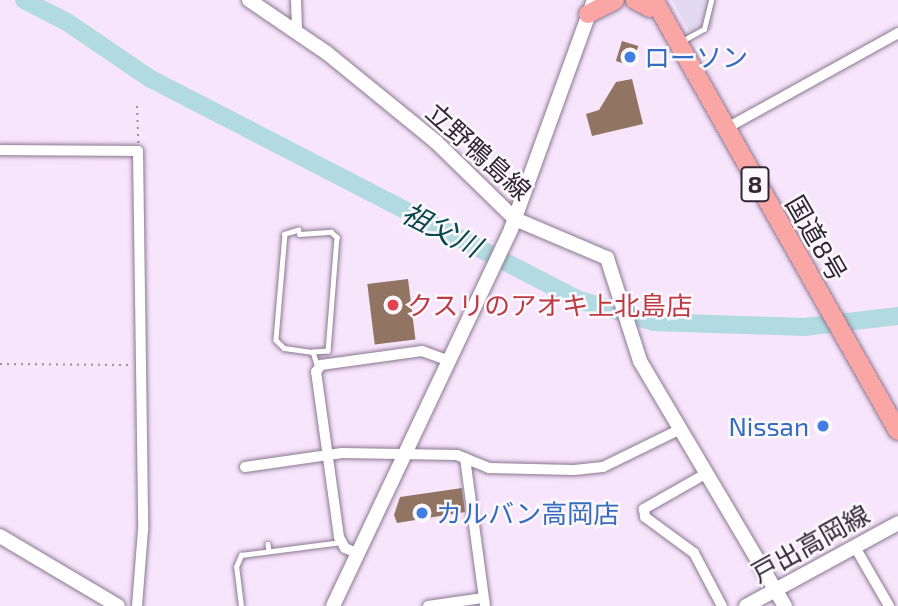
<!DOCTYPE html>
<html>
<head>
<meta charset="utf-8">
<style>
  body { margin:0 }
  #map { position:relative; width:898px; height:606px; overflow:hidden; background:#f7e5fc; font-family:"Exo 2","Noto Sans JP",sans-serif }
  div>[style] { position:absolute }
  .commercial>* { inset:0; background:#e2daf0 }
  .river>* { height:18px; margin:-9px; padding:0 9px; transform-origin:9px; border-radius:9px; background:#b1dbe1 }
  .building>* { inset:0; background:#917562; transform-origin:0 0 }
  .path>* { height:2px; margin-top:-1px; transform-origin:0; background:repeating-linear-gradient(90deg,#9a8d9e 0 2px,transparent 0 7px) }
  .roads { filter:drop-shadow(0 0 2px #8b7790) drop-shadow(0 0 2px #8b7790) }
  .lane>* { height:4.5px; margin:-2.25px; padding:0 2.25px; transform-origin:2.25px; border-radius:2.25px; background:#fff }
  .street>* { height:10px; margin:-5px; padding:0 5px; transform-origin:5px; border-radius:5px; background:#fff }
  .secondary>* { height:14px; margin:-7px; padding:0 7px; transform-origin:7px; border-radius:7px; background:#fff }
  .highway>* { height:18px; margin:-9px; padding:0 9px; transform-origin:9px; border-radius:9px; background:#faa6a4 }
  .dots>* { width:19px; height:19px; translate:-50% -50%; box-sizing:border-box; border:4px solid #fcf8fd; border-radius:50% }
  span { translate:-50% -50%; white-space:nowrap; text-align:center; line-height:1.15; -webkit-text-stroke:5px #fcf8fd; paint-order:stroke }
  .shield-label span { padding:2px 5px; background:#fcf8fd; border:2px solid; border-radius:5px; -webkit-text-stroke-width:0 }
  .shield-label { font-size:24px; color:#2f2731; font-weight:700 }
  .shop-label { font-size:26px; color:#366cbe }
  .left { translate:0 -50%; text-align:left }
  .right { translate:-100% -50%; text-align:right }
  .street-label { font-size:26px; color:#2f2731 }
  .health-label { font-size:26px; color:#be3a42 }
  .water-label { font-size:28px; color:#084850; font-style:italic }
</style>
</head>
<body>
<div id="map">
  <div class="commercial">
    <div style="clip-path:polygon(672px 0,714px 0,713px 28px,693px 38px)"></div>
  </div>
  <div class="river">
    <div style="left:24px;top:0;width:48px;rotate:27.1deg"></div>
    <div style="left:67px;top:22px;width:99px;rotate:34.3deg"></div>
    <div style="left:149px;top:78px;width:484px;rotate:27.3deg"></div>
    <div style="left:579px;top:300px;width:78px;rotate:16.3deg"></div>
    <div style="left:654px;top:322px;width:150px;rotate:1.9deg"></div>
    <div style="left:804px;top:327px;width:95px;rotate:-6.7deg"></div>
  </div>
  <div class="building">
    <div style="left:622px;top:41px;width:17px;height:21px;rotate:17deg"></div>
    <div style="clip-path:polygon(632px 79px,643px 124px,592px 136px,586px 114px,599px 110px,616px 82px)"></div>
    <div style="left:408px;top:279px;width:61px;height:41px;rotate:83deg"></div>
    <div style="clip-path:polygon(462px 488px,465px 512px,397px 523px,394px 515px,400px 497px)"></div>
  </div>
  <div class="path">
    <div style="left:137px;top:106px;width:37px;rotate:88deg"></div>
    <div style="left:0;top:364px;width:129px;rotate:0.4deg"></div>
  </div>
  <div class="roads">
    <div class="lane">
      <div style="left:682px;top:41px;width:25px;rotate:-29deg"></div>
      <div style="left:704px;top:29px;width:30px;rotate:-76deg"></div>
      <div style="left:299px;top:230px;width:15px;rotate:164deg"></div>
      <div style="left:285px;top:234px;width:106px;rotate:94.9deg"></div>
      <div style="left:276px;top:340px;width:11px;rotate:45deg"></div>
      <div style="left:284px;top:348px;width:29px;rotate:8deg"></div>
      <div style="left:299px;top:234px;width:32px;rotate:-4deg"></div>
      <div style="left:331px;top:232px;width:8px;rotate:40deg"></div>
      <div style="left:337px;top:237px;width:114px;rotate:94.5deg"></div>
      <div style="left:328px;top:351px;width:15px;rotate:176deg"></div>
      <div style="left:313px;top:352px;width:16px;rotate:72deg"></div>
      <div style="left:268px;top:544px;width:7px;rotate:82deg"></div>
      <div style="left:241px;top:606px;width:39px;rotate:-97deg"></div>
      <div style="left:236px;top:567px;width:13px;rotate:-67deg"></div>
      <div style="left:241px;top:555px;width:101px;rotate:-7.4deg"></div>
    </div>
    <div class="street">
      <div style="left:296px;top:0;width:29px;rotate:88deg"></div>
      <div style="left:725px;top:129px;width:198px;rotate:-29deg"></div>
      <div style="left:0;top:150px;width:138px;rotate:0.4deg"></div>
      <div style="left:138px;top:151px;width:379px;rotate:89.2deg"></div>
      <div style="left:143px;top:530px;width:76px;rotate:94.5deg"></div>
      <div style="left:465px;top:458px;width:149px;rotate:82.3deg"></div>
      <div style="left:245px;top:467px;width:98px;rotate:-8.2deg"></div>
      <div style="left:342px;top:453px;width:115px;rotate:1deg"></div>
      <div style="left:457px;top:455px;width:35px;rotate:22deg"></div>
      <div style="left:489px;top:468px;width:85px;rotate:1.3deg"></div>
      <div style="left:574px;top:470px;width:29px;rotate:-6deg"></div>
      <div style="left:603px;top:467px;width:87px;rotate:-26deg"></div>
      <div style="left:707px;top:473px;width:73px;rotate:150.3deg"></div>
      <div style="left:644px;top:509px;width:8px;rotate:83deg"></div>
      <div style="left:645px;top:517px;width:61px;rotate:36.3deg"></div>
      <div style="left:694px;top:553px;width:60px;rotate:62.2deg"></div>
      <div style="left:855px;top:547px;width:68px;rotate:60deg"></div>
      <div style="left:359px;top:554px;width:15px;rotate:-157deg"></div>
      <div style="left:345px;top:548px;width:13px;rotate:-119deg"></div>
      <div style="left:339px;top:537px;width:167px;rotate:-97.9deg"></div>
      <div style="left:316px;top:372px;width:9px;rotate:-54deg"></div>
      <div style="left:321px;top:365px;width:102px;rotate:-7.9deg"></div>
      <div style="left:422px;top:351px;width:30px;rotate:20deg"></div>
      <div style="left:428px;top:606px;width:56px;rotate:-8.3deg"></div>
    </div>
    <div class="secondary">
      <div style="left:249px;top:0;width:94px;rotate:34.2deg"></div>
      <div style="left:327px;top:53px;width:141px;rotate:39.2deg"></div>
      <div style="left:436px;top:142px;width:110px;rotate:44.3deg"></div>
      <div style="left:515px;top:219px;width:100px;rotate:23deg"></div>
      <div style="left:607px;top:258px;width:108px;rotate:72.2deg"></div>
      <div style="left:640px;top:361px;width:285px;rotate:59.4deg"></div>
      <div style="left:0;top:536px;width:137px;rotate:30.7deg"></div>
      <div style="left:333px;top:606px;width:417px;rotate:-64.7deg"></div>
      <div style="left:511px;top:229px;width:244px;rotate:-70.1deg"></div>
      <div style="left:746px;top:606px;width:173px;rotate:-28.6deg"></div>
    </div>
    <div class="highway">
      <div style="left:635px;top:0;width:17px;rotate:28deg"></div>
      <div style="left:654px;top:0;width:495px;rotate:60.5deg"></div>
      <div style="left:588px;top:14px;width:30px;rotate:-27deg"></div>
    </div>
  </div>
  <div class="dots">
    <div style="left:630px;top:57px;background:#3f7fe0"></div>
    <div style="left:393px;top:305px;background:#e0444e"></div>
    <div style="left:823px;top:426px;background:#3f7fe0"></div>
    <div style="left:422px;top:513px;background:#3f7fe0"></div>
  </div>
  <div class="shield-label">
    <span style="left:755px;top:184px">8</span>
  </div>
  <div class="shop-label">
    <span class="left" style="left:644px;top:57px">ローソン</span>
    <span class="right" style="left:809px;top:426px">Nissan</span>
    <span class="left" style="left:436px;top:513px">カルバン高岡店</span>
  </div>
  <div class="street-label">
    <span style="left:479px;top:151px;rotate:42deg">立野鴨島線</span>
    <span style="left:817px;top:238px;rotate:60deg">国道8号</span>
    <span style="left:810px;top:543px;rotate:-29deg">戸出高岡線</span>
  </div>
  <div class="health-label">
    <span class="left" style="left:407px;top:305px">クスリのアオキ上北島店</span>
  </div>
  <div class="water-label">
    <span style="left:442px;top:229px;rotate:27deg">祖父川</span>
  </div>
</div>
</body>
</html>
